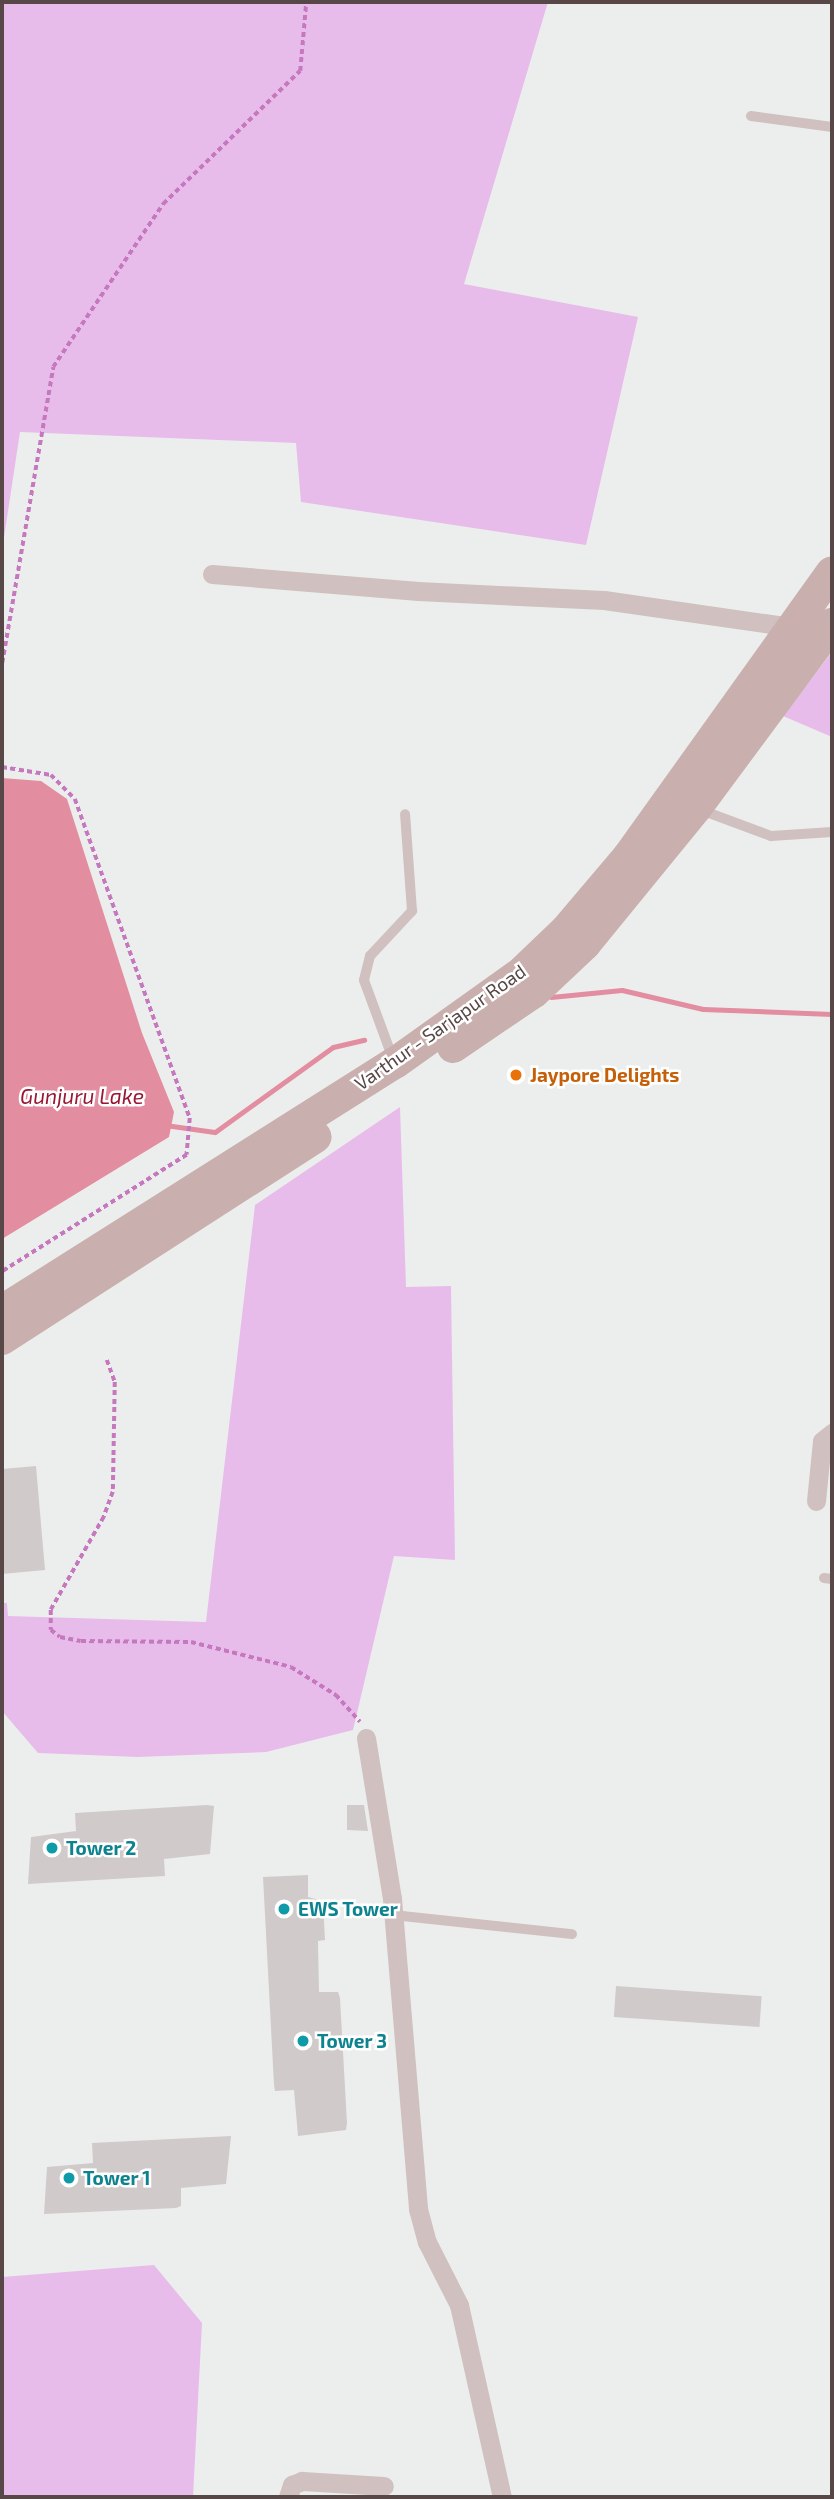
<!DOCTYPE html>
<html>
<head>
<meta charset="utf-8">
<style>
  body { margin:0 }
  #map { position:relative; width:834px; height:2499px; overflow:hidden; background:#eceeed; font-family:"Exo 2",sans-serif }
  div>[style] { position:absolute }
  .green>* { inset:0; background:#e8bcea }
  .water>* { inset:0; background:#e38da0 }
  .stream>* { height:5px; margin:-2.5px; padding:0 2.5px; transform-origin:2.5px; border-radius:2.5px; background:#e38da0 }
  .building>* { inset:0; background:#d0cbca; transform-origin:0 0 }
  .path>* { height:3.5px; margin-top:-1.75px; transform-origin:0; background:repeating-linear-gradient(90deg,#c578be 0 5px,transparent 0 8.5px) }
  .service>* { height:10px; margin:-5px; padding:0 5px; transform-origin:5px; border-radius:5px; background:#d0c1c0 }
  .minor>* { height:19px; margin:-9.5px; padding:0 9.5px; transform-origin:9.5px; border-radius:9.5px; background:#d0c1c0 }
  .primary>* { height:32px; margin:-16px; padding:0 16px; transform-origin:16px; border-radius:16px; background:#c9afad }
  .dots>* { width:19px; height:19px; translate:-50% -50%; box-sizing:border-box; border:4px solid #fff; border-radius:50% }
  span { translate:-50% -50%; white-space:nowrap; text-align:center; line-height:1.15; -webkit-text-stroke:5px #fff; paint-order:stroke }
  .street-label { font-size:19px; color:#574746 }
  .food-label { font-size:19px; color:#c56008; font-weight:700 }
  .left { translate:0 -50%; text-align:left }
  .culture-label { font-size:19px; color:#0d838f; font-weight:700 }
  .water-label { font-size:21px; color:#991733; font-style:italic }
  .frame { position:absolute; inset:0; border:4px solid #574746; pointer-events:none }
</style>
</head>
<body>
<div id="map">
  <div class="green">
    <div style="clip-path:polygon(2px 2px,548px 2px,464px 284px,638px 317px,586px 545px,301px 502px,296px 443px,20px 432px,2px 551px)"></div>
    <div style="clip-path:polygon(832px 652px,832px 737px,783px 716px)"></div>
    <div style="clip-path:polygon(400px 1107px,406px 1287px,451px 1286px,455px 1560px,394px 1556px,353px 1730px,266px 1752px,138px 1757px,38px 1753px,2px 1711px,2px 1603px,7px 1603px,8px 1616px,206px 1622px,255px 1205px)"></div>
    <div style="clip-path:polygon(154px 2265px,202px 2323px,193px 2497px,2px 2497px,2px 2277px)"></div>
  </div>
  <div class="water">
    <div style="clip-path:polygon(2px 778px,41px 781px,67px 799px,142px 1033px,174px 1112px,169px 1137px,2px 1239px)"></div>
  </div>
  <div class="stream">
    <div style="left:551px;top:997px;width:71px;rotate:-5.6deg"></div>
    <div style="left:622px;top:990px;width:83px;rotate:13.2deg"></div>
    <div style="left:703px;top:1009px;width:129px;rotate:2.2deg"></div>
    <div style="left:165px;top:1125px;width:50px;rotate:8deg"></div>
    <div style="left:215px;top:1132px;width:145px;rotate:-35.8deg"></div>
    <div style="left:333px;top:1047px;width:32px;rotate:-13deg"></div>
  </div>
  <div class="building">
    <div style="clip-path:polygon(36px 1466px,45px 1570px,2px 1574px,2px 1469px)"></div>
    <div style="clip-path:polygon(207px 1805px,214px 1806px,210px 1854px,164px 1859px,165px 1876px,28px 1884px,31px 1837px,76px 1831px,75px 1813px)"></div>
    <div style="clip-path:polygon(347px 1805px,364px 1805px,368px 1831px,347px 1830px)"></div>
    <div style="clip-path:polygon(308px 1875px,308px 1897px,323px 1901px,325px 1940px,318px 1941px,319px 1992px,338px 1992px,340px 1998px,347px 2123px,346px 2130px,298px 2136px,294px 2090px,275px 2091px,274px 2085px,263px 1877px)"></div>
    <div style="left:616px;top:1986px;width:146px;height:31px;rotate:4deg"></div>
    <div style="clip-path:polygon(231px 2136px,226px 2184px,181px 2188px,181px 2206px,176px 2208px,44px 2214px,47px 2167px,93px 2163px,92px 2143px)"></div>
  </div>
  <div class="path">
    <div style="left:2px;top:663px;width:300px;rotate:-80.2deg"></div>
    <div style="left:53px;top:367px;width:197px;rotate:-56deg"></div>
    <div style="left:163px;top:204px;width:191px;rotate:-44.2deg"></div>
    <div style="left:300px;top:71px;width:69px;rotate:-85deg"></div>
    <div style="left:2px;top:767px;width:50px;rotate:9.3deg"></div>
    <div style="left:51px;top:775px;width:34px;rotate:45deg"></div>
    <div style="left:75px;top:799px;width:339px;rotate:70.2deg"></div>
    <div style="left:190px;top:1118px;width:37px;rotate:95deg"></div>
    <div style="left:187px;top:1155px;width:219px;rotate:147.7deg"></div>
    <div style="left:107px;top:1360px;width:23px;rotate:70deg"></div>
    <div style="left:115px;top:1382px;width:110px;rotate:91deg"></div>
    <div style="left:113px;top:1492px;width:27px;rotate:110deg"></div>
    <div style="left:104px;top:1517px;width:107px;rotate:119.7deg"></div>
    <div style="left:51px;top:1610px;width:20px;rotate:90deg"></div>
    <div style="left:51px;top:1630px;width:11px;rotate:38deg"></div>
    <div style="left:60px;top:1637px;width:21px;rotate:11deg"></div>
    <div style="left:81px;top:1641px;width:110px;rotate:0.5deg"></div>
    <div style="left:191px;top:1642px;width:103px;rotate:14deg"></div>
    <div style="left:291px;top:1667px;width:53px;rotate:31.9deg"></div>
    <div style="left:336px;top:1695px;width:36px;rotate:48deg"></div>
  </div>
  <div class="service">
    <div style="left:751px;top:116px;width:82px;rotate:7.7deg"></div>
    <div style="left:701px;top:810px;width:75px;rotate:20.4deg"></div>
    <div style="left:771px;top:836px;width:61px;rotate:-3.8deg"></div>
    <div style="left:393px;top:1059px;width:84px;rotate:-110.2deg"></div>
    <div style="left:364px;top:980px;width:25px;rotate:-76deg"></div>
    <div style="left:370px;top:956px;width:62px;rotate:-47deg"></div>
    <div style="left:412px;top:911px;width:97px;rotate:-94.1deg"></div>
    <div style="left:824px;top:1578px;width:8px;rotate:7deg"></div>
    <div style="left:393px;top:1915px;width:180px;rotate:6.1deg"></div>
  </div>
  <div class="minor">
    <div style="left:212px;top:574px;width:207px;rotate:4.7deg"></div>
    <div style="left:418px;top:591px;width:186px;rotate:2.8deg"></div>
    <div style="left:604px;top:600px;width:189px;rotate:8.2deg"></div>
    <div style="left:816px;top:1501px;width:60px;rotate:-84.3deg"></div>
    <div style="left:822px;top:1441px;width:13px;rotate:-39deg"></div>
    <div style="left:366px;top:1738px;width:162px;rotate:80.8deg"></div>
    <div style="left:392px;top:1898px;width:312px;rotate:85.2deg"></div>
    <div style="left:418px;top:2209px;width:34px;rotate:75deg"></div>
    <div style="left:427px;top:2242px;width:71px;rotate:63.1deg"></div>
    <div style="left:459px;top:2305px;width:197px;rotate:77.4deg"></div>
    <div style="left:288px;top:2497px;width:13px;rotate:-72deg"></div>
    <div style="left:292px;top:2485px;width:11px;rotate:-22deg"></div>
    <div style="left:302px;top:2481px;width:82px;rotate:3.5deg"></div>
  </div>
  <div class="primary">
    <div style="left:453px;top:1047px;width:98px;rotate:-34.2deg"></div>
    <div style="left:534px;top:992px;width:70px;rotate:-43.3deg"></div>
    <div style="left:585px;top:944px;width:176px;rotate:-50.8deg"></div>
    <div style="left:696px;top:808px;width:229px;rotate:-53.5deg"></div>
    <div style="left:2px;top:1311px;width:465px;rotate:-32.3deg"></div>
    <div style="left:395px;top:1063px;width:153px;rotate:-35.5deg"></div>
    <div style="left:520px;top:974px;width:64px;rotate:-43.7deg"></div>
    <div style="left:566px;top:930px;width:96px;rotate:-49.7deg"></div>
    <div style="left:628px;top:857px;width:350px;rotate:-54.4deg"></div>
    <div style="left:2px;top:1339px;width:373px;rotate:-32.8deg"></div>
  </div>
  <div class="dots">
    <div style="left:516px;top:1075px;background:#e8710a"></div>
    <div style="left:52px;top:1848px;background:#0f9aa8"></div>
    <div style="left:284px;top:1909px;background:#0f9aa8"></div>
    <div style="left:303px;top:2041px;background:#0f9aa8"></div>
    <div style="left:69px;top:2178px;background:#0f9aa8"></div>
  </div>
  <div class="street-label">
    <span style="left:440px;top:1027px;rotate:-35deg">Varthur - Sarjapur Road</span>
  </div>
  <div class="food-label">
    <span class="left" style="left:530px;top:1075px">Jaypore Delights</span>
  </div>
  <div class="culture-label">
    <span class="left" style="left:66px;top:1848px">Tower 2</span>
    <span class="left" style="left:298px;top:1909px">EWS Tower</span>
    <span class="left" style="left:317px;top:2041px">Tower 3</span>
    <span class="left" style="left:83px;top:2178px">Tower 1</span>
  </div>
  <div class="water-label">
    <span style="left:82px;top:1096px">Gunjuru Lake</span>
  </div>
  <div class="frame"></div>
</div>
</body>
</html>
